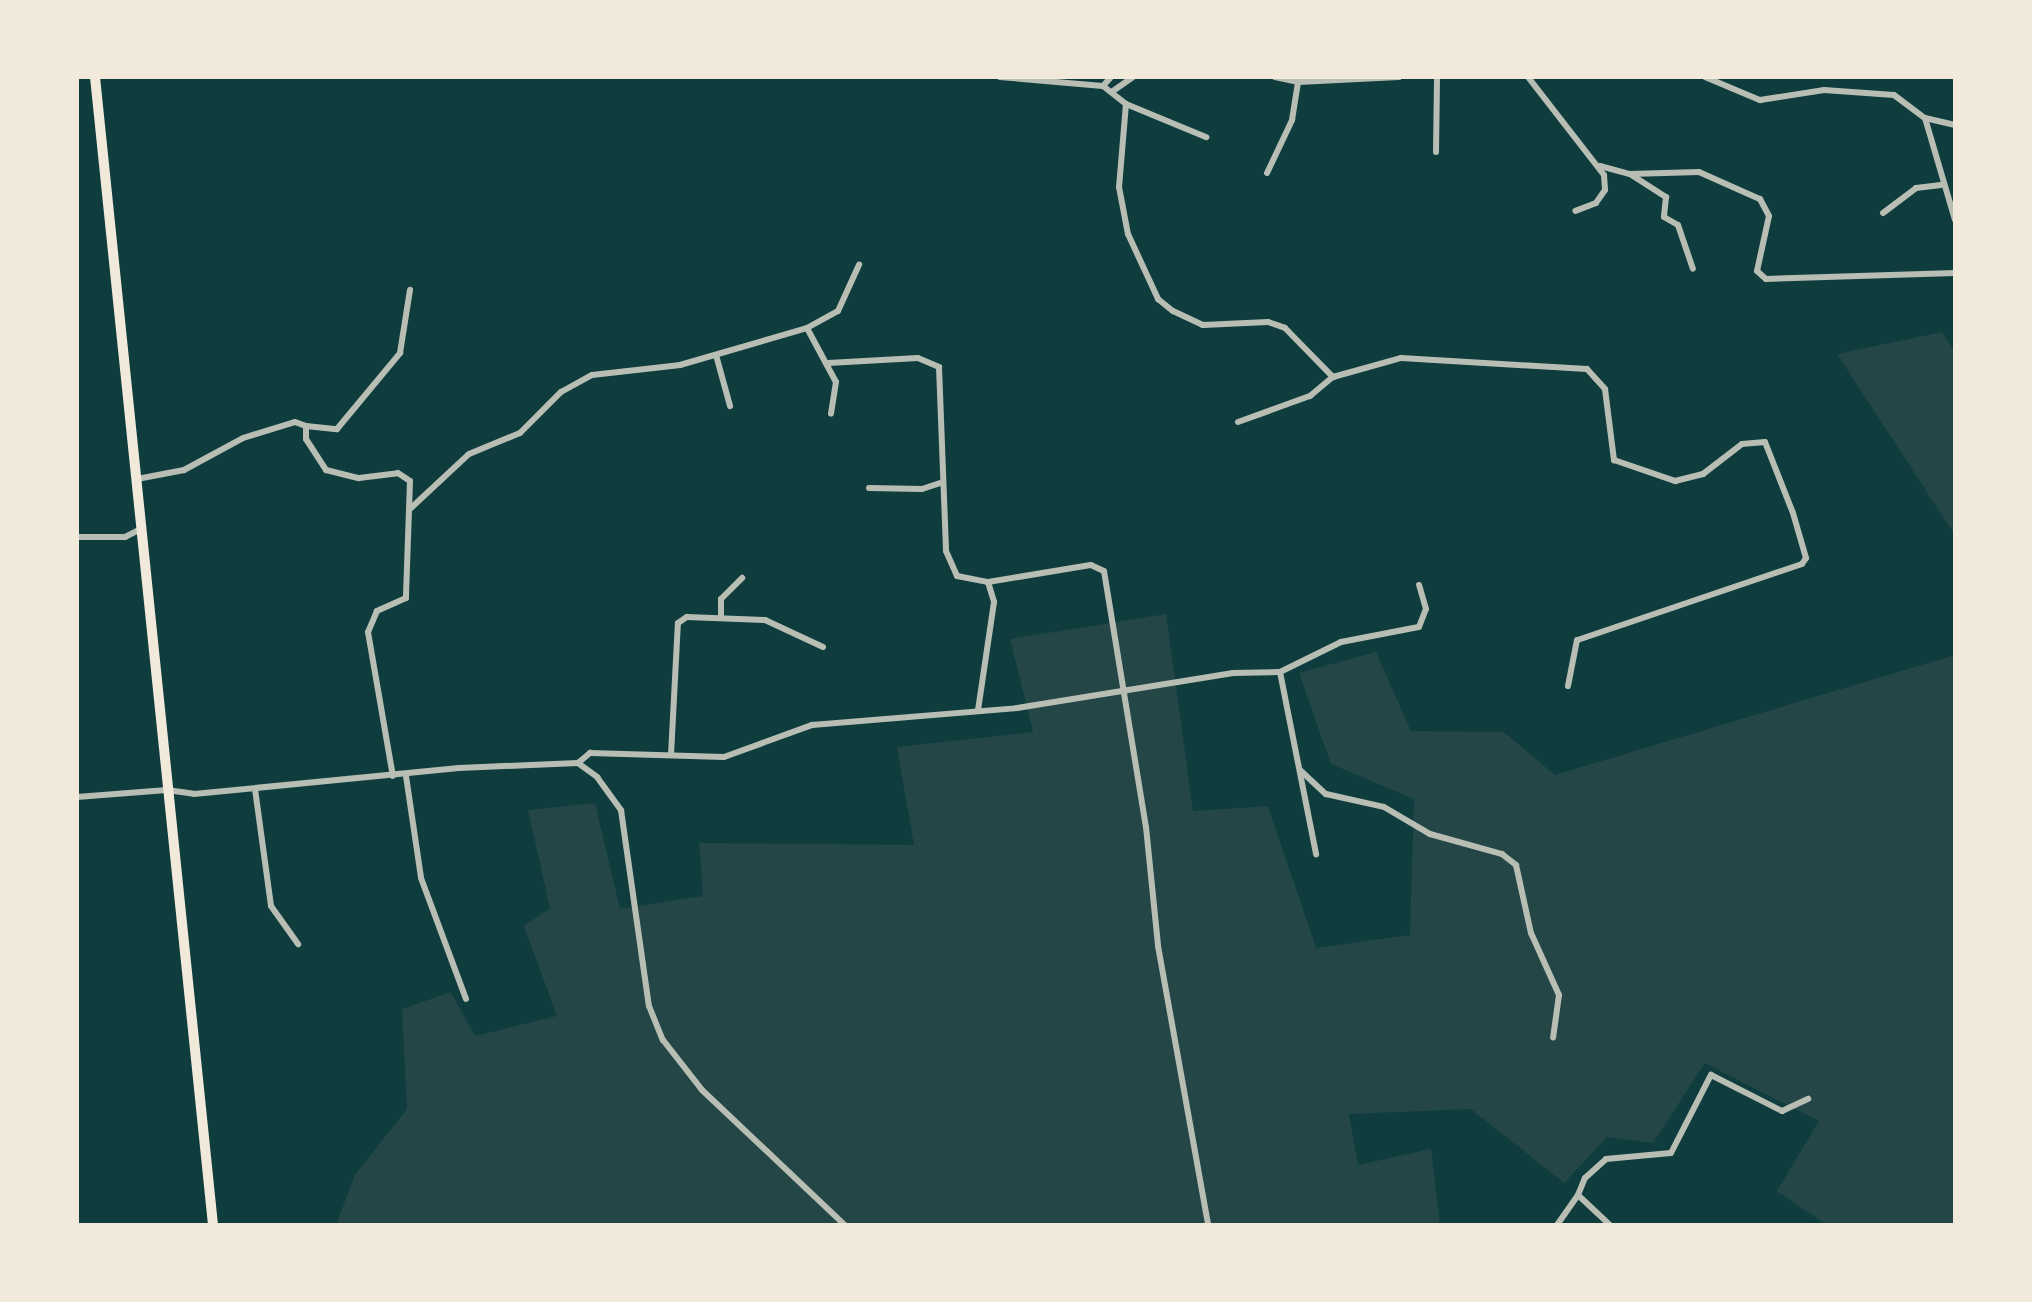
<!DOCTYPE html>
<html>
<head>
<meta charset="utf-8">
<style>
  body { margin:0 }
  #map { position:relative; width:2032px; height:1302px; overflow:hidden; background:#0f3d3e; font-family:"Asap Condensed",sans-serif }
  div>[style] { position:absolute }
  .green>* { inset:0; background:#244646 }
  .minor>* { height:6px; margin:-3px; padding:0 3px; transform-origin:3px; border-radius:3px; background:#b8beb3 }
  .trunk>* { height:10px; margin:-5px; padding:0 5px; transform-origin:5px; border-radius:5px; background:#f1e9da }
  span { translate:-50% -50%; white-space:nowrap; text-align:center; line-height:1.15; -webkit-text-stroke:7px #f1e9da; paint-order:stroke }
  .frame { position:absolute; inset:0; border:79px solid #f1e9da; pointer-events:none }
</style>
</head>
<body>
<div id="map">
  <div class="green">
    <div style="clip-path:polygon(1942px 332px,1955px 352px,1955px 535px,1837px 354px)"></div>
    <div style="clip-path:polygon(1166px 614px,1193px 811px,1268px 806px,1316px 948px,1410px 935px,1414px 799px,1331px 764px,1299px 673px,1376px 652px,1411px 731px,1504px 732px,1555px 775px,1955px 655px,1955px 1225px,1827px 1225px,1777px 1191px,1819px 1121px,1705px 1063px,1653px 1143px,1607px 1137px,1564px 1183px,1471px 1109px,1349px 1114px,1358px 1165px,1431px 1149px,1440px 1225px,336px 1225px,355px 1175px,407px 1109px,402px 1009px,451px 992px,475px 1036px,557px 1016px,524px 926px,550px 908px,528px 810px,595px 803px,620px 909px,703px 896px,699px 843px,914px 845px,897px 747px,1033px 732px,1010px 639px)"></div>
  </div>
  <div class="minor">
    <div style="left:1000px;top:77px;width:103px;rotate:5deg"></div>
    <div style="left:1103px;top:86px;width:29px;rotate:38deg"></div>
    <div style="left:1126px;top:104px;width:83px;rotate:94.8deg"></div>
    <div style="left:1119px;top:187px;width:48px;rotate:79.2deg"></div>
    <div style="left:1128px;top:234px;width:72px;rotate:65.2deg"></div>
    <div style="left:1158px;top:299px;width:19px;rotate:39deg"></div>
    <div style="left:1173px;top:311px;width:33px;rotate:25deg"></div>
    <div style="left:1203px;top:325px;width:65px;rotate:-2.6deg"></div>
    <div style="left:1268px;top:322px;width:18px;rotate:19deg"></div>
    <div style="left:1285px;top:328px;width:69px;rotate:45.6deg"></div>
    <div style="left:1333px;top:377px;width:71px;rotate:-15.6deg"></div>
    <div style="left:1401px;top:358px;width:186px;rotate:3.4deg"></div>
    <div style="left:1587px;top:369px;width:27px;rotate:48deg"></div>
    <div style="left:1605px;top:389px;width:72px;rotate:82.8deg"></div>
    <div style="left:1614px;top:460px;width:65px;rotate:19deg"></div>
    <div style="left:1675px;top:481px;width:29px;rotate:-14deg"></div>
    <div style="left:1703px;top:474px;width:49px;rotate:-37.6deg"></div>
    <div style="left:1742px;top:444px;width:23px;rotate:-5deg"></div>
    <div style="left:1765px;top:442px;width:76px;rotate:68.5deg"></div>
    <div style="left:1793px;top:513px;width:47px;rotate:73.9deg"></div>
    <div style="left:1806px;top:558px;width:7px;rotate:124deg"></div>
    <div style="left:1802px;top:564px;width:237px;rotate:161.3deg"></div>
    <div style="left:1577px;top:640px;width:47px;rotate:101.1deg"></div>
    <div style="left:1275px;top:77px;width:24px;rotate:12deg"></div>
    <div style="left:1298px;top:82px;width:101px;rotate:-2.8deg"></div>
    <div style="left:1528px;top:77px;width:124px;rotate:52.2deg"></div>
    <div style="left:1604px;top:175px;width:15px;rotate:86deg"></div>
    <div style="left:1605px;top:190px;width:16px;rotate:125deg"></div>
    <div style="left:1596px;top:203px;width:22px;rotate:159deg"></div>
    <div style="left:1705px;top:77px;width:60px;rotate:22.7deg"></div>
    <div style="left:1760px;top:100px;width:65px;rotate:-8.9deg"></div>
    <div style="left:1824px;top:90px;width:70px;rotate:4.1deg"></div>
    <div style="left:1894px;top:95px;width:39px;rotate:37deg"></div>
    <div style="left:1925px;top:118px;width:31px;rotate:13deg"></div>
    <div style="left:1103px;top:86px;width:12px;rotate:-48deg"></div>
    <div style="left:1113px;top:91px;width:24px;rotate:-35deg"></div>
    <div style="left:1126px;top:104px;width:87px;rotate:22.4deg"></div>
    <div style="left:1925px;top:118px;width:106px;rotate:73.6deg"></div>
    <div style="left:1436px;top:152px;width:75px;rotate:-89.2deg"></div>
    <div style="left:1600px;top:166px;width:31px;rotate:15deg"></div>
    <div style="left:1630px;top:174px;width:43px;rotate:32.6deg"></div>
    <div style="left:1666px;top:197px;width:20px;rotate:96deg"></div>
    <div style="left:1664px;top:217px;width:16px;rotate:30deg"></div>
    <div style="left:1678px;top:225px;width:46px;rotate:71.2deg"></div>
    <div style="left:1267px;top:173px;width:59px;rotate:-64.7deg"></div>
    <div style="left:1292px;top:120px;width:38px;rotate:-81deg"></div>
    <div style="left:1630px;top:174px;width:69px;rotate:-1.7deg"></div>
    <div style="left:1699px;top:172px;width:67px;rotate:23.9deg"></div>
    <div style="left:1760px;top:199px;width:19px;rotate:62deg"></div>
    <div style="left:1769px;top:216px;width:56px;rotate:102.3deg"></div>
    <div style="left:1757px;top:271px;width:12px;rotate:42deg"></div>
    <div style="left:1766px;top:279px;width:189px;rotate:-1.8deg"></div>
    <div style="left:1883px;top:213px;width:41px;rotate:-37.1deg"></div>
    <div style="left:1916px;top:188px;width:25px;rotate:-7deg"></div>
    <div style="left:807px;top:328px;width:61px;rotate:61.8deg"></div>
    <div style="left:836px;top:382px;width:32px;rotate:99deg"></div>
    <div style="left:716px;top:355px;width:53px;rotate:74.6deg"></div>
    <div style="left:828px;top:363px;width:90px;rotate:-3.2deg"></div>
    <div style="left:918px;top:358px;width:23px;rotate:23deg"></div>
    <div style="left:939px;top:367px;width:184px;rotate:87.8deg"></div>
    <div style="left:946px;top:551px;width:27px;rotate:66deg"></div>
    <div style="left:957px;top:576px;width:32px;rotate:11deg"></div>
    <div style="left:988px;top:582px;width:21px;rotate:73deg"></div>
    <div style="left:994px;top:602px;width:110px;rotate:98.4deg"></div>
    <div style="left:1238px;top:422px;width:77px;rotate:-19.9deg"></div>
    <div style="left:1310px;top:396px;width:30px;rotate:-40deg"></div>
    <div style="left:306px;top:426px;width:31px;rotate:6deg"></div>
    <div style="left:337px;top:429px;width:99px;rotate:-50.3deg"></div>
    <div style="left:400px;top:353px;width:64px;rotate:-81deg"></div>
    <div style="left:137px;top:479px;width:48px;rotate:-10.8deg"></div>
    <div style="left:184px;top:470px;width:67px;rotate:-28.5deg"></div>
    <div style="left:243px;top:438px;width:54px;rotate:-17.1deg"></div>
    <div style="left:295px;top:422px;width:12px;rotate:20deg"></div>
    <div style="left:306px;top:426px;width:13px;rotate:90deg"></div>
    <div style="left:306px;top:439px;width:37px;rotate:57deg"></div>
    <div style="left:326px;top:470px;width:34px;rotate:14deg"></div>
    <div style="left:359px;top:478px;width:39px;rotate:-7deg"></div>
    <div style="left:398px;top:473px;width:14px;rotate:34deg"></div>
    <div style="left:410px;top:481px;width:117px;rotate:92deg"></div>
    <div style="left:406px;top:598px;width:32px;rotate:156deg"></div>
    <div style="left:377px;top:611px;width:23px;rotate:113deg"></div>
    <div style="left:368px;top:632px;width:146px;rotate:80.2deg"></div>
    <div style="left:869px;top:488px;width:53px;rotate:1.1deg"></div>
    <div style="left:922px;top:489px;width:22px;rotate:-18deg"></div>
    <div style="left:411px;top:508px;width:79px;rotate:-43deg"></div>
    <div style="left:469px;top:454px;width:55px;rotate:-22.4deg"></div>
    <div style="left:520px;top:433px;width:58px;rotate:-45deg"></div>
    <div style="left:561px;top:392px;width:35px;rotate:-29deg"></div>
    <div style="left:592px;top:375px;width:89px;rotate:-6.5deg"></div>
    <div style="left:680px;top:365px;width:132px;rotate:-16.2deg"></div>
    <div style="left:807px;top:328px;width:35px;rotate:-29deg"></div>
    <div style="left:838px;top:311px;width:51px;rotate:-65.5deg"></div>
    <div style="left:77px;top:537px;width:48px"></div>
    <div style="left:125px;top:537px;width:18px;rotate:-27deg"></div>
    <div style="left:988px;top:582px;width:104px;rotate:-9.4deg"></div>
    <div style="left:1091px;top:565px;width:14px;rotate:25deg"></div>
    <div style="left:1104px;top:571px;width:259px;rotate:80.7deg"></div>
    <div style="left:1146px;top:827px;width:120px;rotate:84.2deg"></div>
    <div style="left:1158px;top:946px;width:283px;rotate:79.8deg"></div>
    <div style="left:721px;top:617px;width:18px;rotate:-90deg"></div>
    <div style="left:721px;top:599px;width:30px;rotate:-45deg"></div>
    <div style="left:1280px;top:672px;width:186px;rotate:78.8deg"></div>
    <div style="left:671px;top:755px;width:132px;rotate:-87deg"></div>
    <div style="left:678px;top:623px;width:11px;rotate:-34deg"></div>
    <div style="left:687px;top:617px;width:78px;rotate:2.2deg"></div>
    <div style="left:765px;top:620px;width:64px;rotate:25deg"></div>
    <div style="left:578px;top:763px;width:24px;rotate:36deg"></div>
    <div style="left:597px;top:777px;width:41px;rotate:54deg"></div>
    <div style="left:621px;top:810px;width:198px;rotate:81.9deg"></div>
    <div style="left:649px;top:1006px;width:37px;rotate:68deg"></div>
    <div style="left:663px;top:1040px;width:63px;rotate:52deg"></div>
    <div style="left:702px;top:1090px;width:197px;rotate:43.4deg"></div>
    <div style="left:1301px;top:771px;width:34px;rotate:43deg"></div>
    <div style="left:1326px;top:794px;width:59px;rotate:12.6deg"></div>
    <div style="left:1384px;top:807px;width:53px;rotate:30.4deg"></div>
    <div style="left:1430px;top:834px;width:75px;rotate:15.5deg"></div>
    <div style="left:1502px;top:854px;width:18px;rotate:38deg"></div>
    <div style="left:1516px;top:865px;width:70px;rotate:77.6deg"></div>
    <div style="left:1531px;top:933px;width:68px;rotate:65.7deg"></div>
    <div style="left:1559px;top:995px;width:43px;rotate:97.9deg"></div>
    <div style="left:406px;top:776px;width:103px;rotate:81.6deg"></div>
    <div style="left:421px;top:878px;width:129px;rotate:69.6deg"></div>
    <div style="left:255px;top:789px;width:118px;rotate:82.2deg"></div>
    <div style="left:271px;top:906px;width:47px;rotate:54.6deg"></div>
    <div style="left:77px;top:797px;width:90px;rotate:-4.4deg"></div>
    <div style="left:167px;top:790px;width:27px;rotate:8deg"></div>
    <div style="left:194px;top:794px;width:266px;rotate:-5.6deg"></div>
    <div style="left:459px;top:768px;width:119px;rotate:-2.4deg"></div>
    <div style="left:578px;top:763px;width:16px;rotate:-40deg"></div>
    <div style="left:590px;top:753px;width:134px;rotate:1.7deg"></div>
    <div style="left:724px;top:757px;width:94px;rotate:-20deg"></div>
    <div style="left:812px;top:725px;width:206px;rotate:-4.7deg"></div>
    <div style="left:1017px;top:708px;width:219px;rotate:-9.2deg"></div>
    <div style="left:1233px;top:673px;width:47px;rotate:-1.2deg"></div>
    <div style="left:1280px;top:672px;width:68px;rotate:-26.2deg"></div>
    <div style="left:1341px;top:642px;width:79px;rotate:-10.9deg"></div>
    <div style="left:1419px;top:627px;width:19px;rotate:-69deg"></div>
    <div style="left:1426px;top:609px;width:25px;rotate:-106deg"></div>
    <div style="left:1578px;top:1195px;width:18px;rotate:-68deg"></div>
    <div style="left:1585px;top:1178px;width:28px;rotate:-42deg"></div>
    <div style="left:1606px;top:1159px;width:65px;rotate:-5.3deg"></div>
    <div style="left:1671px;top:1153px;width:88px;rotate:-62.9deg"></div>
    <div style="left:1711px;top:1075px;width:80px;rotate:26.9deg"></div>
    <div style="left:1782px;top:1111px;width:29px;rotate:-25deg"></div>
    <div style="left:1557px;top:1225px;width:37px;rotate:-55deg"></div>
    <div style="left:1578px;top:1195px;width:44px;rotate:43.2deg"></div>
  </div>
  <div class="trunk">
    <div style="left:95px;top:77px;width:1154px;rotate:84.13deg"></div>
  </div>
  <div class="frame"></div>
</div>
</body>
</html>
